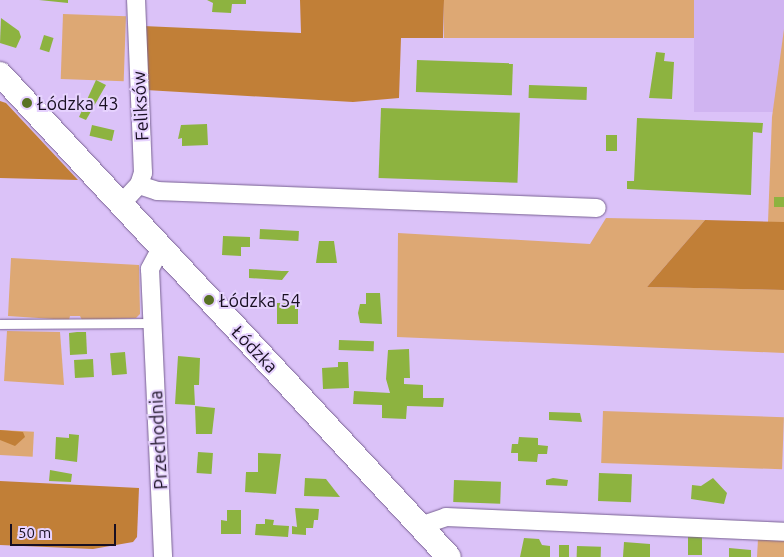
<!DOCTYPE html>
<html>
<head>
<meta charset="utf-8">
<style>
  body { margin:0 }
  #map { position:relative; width:784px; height:557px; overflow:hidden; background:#dbc2f8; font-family:Ubuntu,sans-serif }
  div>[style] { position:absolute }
  .built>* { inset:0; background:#d0b4f1; transform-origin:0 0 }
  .green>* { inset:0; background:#dda874; transform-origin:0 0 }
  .forest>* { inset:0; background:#c17f37 }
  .building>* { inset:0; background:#8db340; transform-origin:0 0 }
  .roads { filter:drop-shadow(0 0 1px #786192) drop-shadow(0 0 1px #786192) }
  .service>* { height:9px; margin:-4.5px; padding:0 4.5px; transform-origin:4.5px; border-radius:4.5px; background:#fff }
  .minor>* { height:18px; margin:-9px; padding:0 9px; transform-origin:9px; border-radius:9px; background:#fff }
  .secondary>* { height:24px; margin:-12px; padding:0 12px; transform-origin:12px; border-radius:12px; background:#fff }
  .dots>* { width:14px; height:14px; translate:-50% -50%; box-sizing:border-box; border:2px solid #e6d2fe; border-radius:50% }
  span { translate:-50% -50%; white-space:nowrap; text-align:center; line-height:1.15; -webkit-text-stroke:4px #e6d2fe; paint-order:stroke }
  .poi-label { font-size:18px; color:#180f22 }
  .left { translate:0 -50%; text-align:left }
  .street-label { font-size:18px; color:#180f22 }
  .scale { position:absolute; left:10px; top:524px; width:106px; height:22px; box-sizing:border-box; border:2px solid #180f22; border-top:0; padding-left:6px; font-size:15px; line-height:18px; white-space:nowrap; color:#180f22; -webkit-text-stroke:4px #e6d2fe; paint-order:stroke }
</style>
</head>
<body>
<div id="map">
  <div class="built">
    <div style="left:694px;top:0;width:90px;height:112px"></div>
  </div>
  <div class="green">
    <div style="left:444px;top:0;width:250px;height:38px"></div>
    <div style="left:63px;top:14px;width:63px;height:65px;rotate:2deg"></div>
    <div style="clip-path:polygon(784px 29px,784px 222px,768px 222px,772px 117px)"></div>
    <div style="clip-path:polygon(606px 218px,705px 220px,647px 287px,784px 290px,784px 353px,397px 337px,398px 233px,590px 244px)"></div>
    <div style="clip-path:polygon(11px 258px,139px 265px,140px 314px,136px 318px,82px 320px,80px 316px,70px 316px,69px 320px,8px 316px)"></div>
    <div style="clip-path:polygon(7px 331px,60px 332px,64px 385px,4px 381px)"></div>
    <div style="left:603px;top:411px;width:181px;height:52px;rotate:2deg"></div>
    <div style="left:0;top:430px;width:34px;height:25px;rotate:3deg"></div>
    <div style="clip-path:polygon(758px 539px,784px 541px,784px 557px,757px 557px)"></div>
  </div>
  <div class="forest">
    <div style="clip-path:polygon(300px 0,444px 0,443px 38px,401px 38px,399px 98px,353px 102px,146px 90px,143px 26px,301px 33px)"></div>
    <div style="clip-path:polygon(0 101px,6px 103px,78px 180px,0 178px)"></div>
    <div style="clip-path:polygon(705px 220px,784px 222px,784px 290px,647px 287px)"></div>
    <div style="clip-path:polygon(0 430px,23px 432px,25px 437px,15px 446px,0 440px)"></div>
    <div style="clip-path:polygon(0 481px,139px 488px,137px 537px,133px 542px,93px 549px,0 545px)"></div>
  </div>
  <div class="building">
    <div style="clip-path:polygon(39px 0,68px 0,68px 3px)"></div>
    <div style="clip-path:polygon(207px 0,246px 0,246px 4px,232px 4px,231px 13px,212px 12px,213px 3px)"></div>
    <div style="clip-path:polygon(1px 18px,19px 31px,21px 37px,16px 48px,0 43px)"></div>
    <div style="left:44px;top:35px;width:10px;height:15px;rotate:17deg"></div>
    <div style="clip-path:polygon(656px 52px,665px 53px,664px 61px,674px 62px,672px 99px,649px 98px)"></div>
    <div style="left:417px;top:60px;width:96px;height:32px;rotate:2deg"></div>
    <div style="clip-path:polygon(96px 80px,106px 85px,86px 120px,79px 117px)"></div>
    <div style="left:529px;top:85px;width:58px;height:13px;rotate:2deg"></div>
    <div style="left:381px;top:108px;width:139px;height:70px;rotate:2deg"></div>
    <div style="clip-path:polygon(637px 118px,763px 123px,762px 133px,753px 132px,751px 195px,627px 189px,627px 181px,634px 181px)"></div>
    <div style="clip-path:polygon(207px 124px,208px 145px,182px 146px,182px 138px,178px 139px,181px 125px)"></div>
    <div style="left:92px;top:125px;width:23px;height:11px;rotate:13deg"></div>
    <div style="left:606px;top:135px;width:11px;height:16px"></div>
    <div style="left:774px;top:197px;width:10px;height:10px"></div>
    <div style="left:260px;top:229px;width:39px;height:10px;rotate:3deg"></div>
    <div style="clip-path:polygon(223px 236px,250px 237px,250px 247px,241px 247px,241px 256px,222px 255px)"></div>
    <div style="clip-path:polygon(319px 241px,334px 241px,337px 263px,316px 263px)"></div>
    <div style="clip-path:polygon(249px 269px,282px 271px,289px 271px,282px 280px,249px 278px)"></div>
    <div style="clip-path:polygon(366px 293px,380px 293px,382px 324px,360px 323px,358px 313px,360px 304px,366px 304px)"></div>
    <div style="left:277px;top:303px;width:21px;height:21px"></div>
    <div style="clip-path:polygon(77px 332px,86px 332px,87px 354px,70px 355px,69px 333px)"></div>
    <div style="left:339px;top:340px;width:35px;height:10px;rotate:2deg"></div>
    <div style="clip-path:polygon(409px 349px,410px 378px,404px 378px,404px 384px,423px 385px,423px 398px,444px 398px,443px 407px,407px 406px,406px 419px,382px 418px,382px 405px,353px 404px,354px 391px,390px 393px,386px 379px,388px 350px)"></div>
    <div style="left:125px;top:352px;width:22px;height:15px;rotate:85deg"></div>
    <div style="clip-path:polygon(178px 356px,200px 358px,199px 385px,194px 385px,195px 405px,175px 404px)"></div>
    <div style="left:93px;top:359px;width:18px;height:19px;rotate:87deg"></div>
    <div style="clip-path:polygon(338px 362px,348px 362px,349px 388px,323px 389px,322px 368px,338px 367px)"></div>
    <div style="clip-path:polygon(195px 406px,215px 408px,212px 434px,196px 434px)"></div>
    <div style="clip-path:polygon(549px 412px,580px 413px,582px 422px,549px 420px)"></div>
    <div style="clip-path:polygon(69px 434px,79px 435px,77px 462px,55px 459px,56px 437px,69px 438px)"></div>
    <div style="clip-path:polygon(519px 437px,538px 438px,538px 445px,548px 446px,547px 454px,538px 454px,537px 462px,518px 461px,518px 453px,511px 453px,512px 444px,518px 444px)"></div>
    <div style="left:198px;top:452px;width:15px;height:21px;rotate:4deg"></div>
    <div style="clip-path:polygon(258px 453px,281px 454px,276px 494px,245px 492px,246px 472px,258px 472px)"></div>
    <div style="clip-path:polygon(50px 470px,72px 474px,71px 482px,49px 481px)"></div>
    <div style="left:599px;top:473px;width:33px;height:28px;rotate:2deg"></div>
    <div style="clip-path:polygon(305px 478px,326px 479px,340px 497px,304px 496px)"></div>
    <div style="clip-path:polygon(553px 478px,568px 480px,567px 486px,546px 485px,546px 480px)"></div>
    <div style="clip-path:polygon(713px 478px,727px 493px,724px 504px,691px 499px,692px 485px,701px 486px)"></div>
    <div style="left:454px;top:480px;width:47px;height:22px;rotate:2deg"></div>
    <div style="clip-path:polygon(295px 508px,319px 509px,318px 520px,314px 520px,313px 528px,306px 528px,306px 535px,292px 534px,292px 526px,297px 527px)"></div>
    <div style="clip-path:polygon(227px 510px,241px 510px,241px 534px,221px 534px,221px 520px,227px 521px)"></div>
    <div style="clip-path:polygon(265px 519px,274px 520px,273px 525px,289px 526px,288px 537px,255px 535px,256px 524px,265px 524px)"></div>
    <div style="left:688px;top:535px;width:14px;height:20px"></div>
    <div style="clip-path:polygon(524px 538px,539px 539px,542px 545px,550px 546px,550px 557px,520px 557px)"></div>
    <div style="clip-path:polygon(624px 542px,650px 544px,650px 557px,623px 557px)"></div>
    <div style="left:559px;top:545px;width:10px;height:12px"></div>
    <div style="left:577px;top:546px;width:24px;height:11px;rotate:2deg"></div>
    <div style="clip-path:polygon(729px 548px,751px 550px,751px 557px,729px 557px)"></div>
  </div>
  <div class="roads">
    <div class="service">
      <div style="left:0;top:324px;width:152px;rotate:-0.4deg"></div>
    </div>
    <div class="minor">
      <div style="left:139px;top:185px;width:19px;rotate:18deg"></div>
      <div style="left:157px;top:191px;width:440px;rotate:2.2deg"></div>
      <div style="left:121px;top:204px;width:26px;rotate:-47deg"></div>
      <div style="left:139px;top:185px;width:13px;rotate:-72deg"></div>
      <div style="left:143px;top:173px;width:173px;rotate:-92.3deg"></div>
      <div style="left:161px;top:248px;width:24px;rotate:118deg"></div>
      <div style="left:150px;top:269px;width:288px;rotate:87.4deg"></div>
      <div style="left:423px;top:525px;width:24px;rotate:-19deg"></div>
      <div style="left:446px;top:517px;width:338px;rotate:2.5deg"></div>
    </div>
    <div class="secondary">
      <div style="left:0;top:74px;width:659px;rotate:47.09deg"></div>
    </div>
  </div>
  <div class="dots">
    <div style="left:27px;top:103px;background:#587124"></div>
    <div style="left:209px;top:300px;background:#587124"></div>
  </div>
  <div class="poi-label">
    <span class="left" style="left:37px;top:103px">Łódzka 43</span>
    <span class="left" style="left:219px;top:300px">Łódzka 54</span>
  </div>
  <div class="street-label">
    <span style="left:140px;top:106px;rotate:-93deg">Feliksów</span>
    <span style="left:255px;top:349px;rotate:46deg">Łódzka</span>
    <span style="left:158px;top:440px;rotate:-93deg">Przechodnia</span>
  </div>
  <div class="scale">50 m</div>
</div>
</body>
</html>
